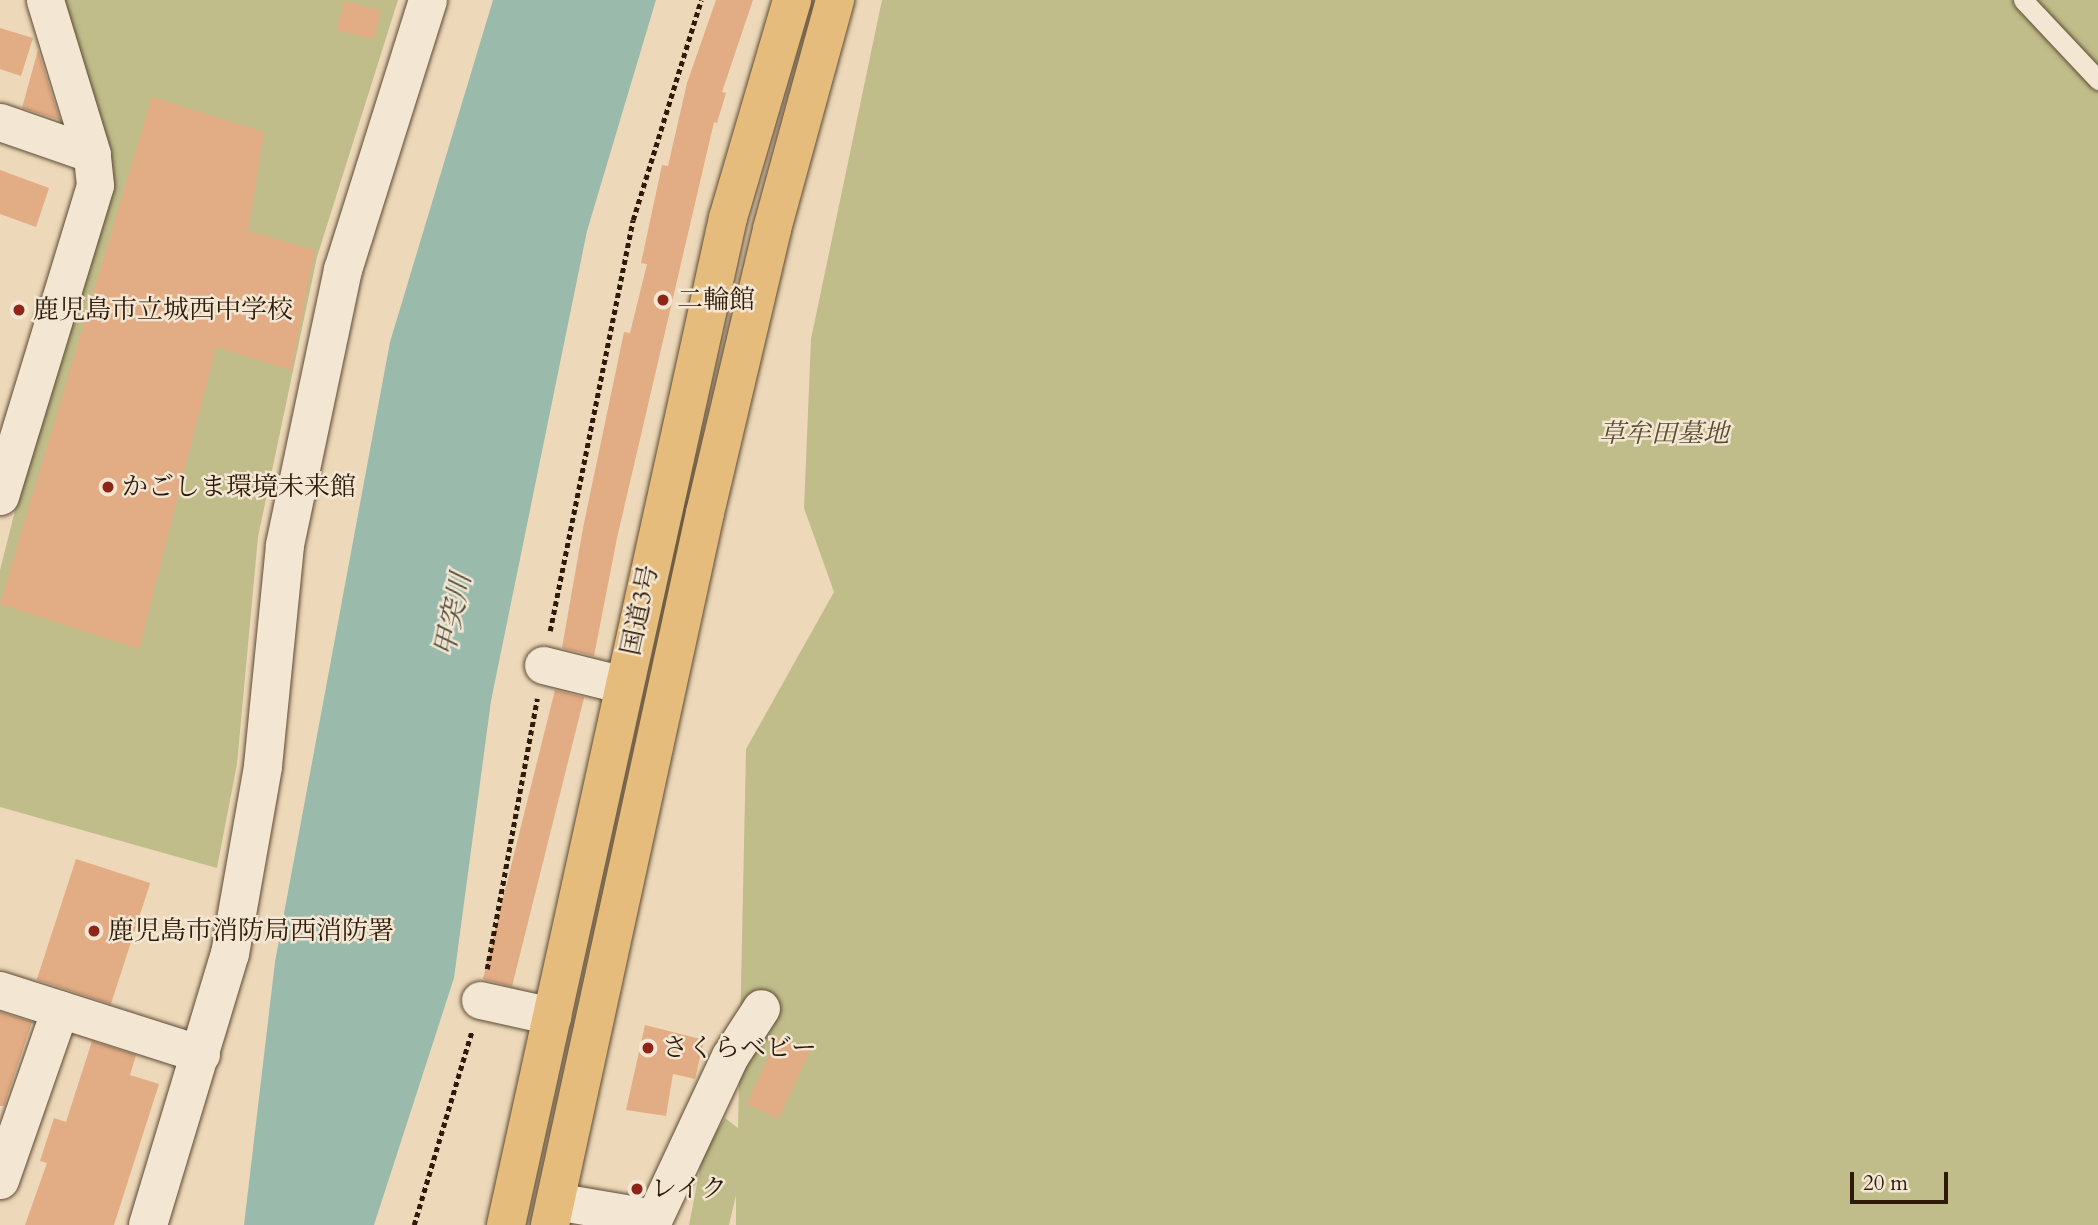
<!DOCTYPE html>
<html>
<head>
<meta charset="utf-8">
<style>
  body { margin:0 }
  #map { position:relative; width:2098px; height:1225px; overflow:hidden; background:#edd9b9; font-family:Cardo,"Noto Serif JP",serif }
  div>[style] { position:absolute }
  .green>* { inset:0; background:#c0bd8a }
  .water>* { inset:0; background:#9abaab }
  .building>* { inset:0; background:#e2ac85; transform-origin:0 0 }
  .path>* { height:4.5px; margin-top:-2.25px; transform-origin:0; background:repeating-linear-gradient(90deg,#2d1a08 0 5px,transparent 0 8.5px) }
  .roads { filter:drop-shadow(0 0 2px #5d4a34) drop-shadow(0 0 2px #5d4a34) }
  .service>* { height:19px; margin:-9.5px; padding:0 9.5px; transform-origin:9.5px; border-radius:9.5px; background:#f3e6d2 }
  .minor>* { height:37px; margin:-18.5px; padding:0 18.5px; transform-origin:18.5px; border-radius:18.5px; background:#f3e6d2 }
  .tertiary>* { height:38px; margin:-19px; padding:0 19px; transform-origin:19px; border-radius:19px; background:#f3e6d2 }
  .trunk>* { height:38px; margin:-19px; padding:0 19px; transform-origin:19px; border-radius:19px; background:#e6bc7c }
  .dots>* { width:19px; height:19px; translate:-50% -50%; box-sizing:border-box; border:4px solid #f3e6d2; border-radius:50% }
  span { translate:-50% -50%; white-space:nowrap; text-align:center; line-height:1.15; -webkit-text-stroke:5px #f3e6d2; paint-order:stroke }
  .poi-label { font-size:26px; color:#2d1a08 }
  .left { translate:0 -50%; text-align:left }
  .park-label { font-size:26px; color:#594b2f; font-style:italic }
  .street-label { font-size:26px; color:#2d1a08 }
  .water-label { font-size:28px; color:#4e4a39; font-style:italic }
  .scale { position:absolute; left:1850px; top:1172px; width:98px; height:32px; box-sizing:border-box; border:4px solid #2d1a08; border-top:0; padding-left:9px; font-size:21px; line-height:24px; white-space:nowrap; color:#2d1a08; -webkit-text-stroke:5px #f3e6d2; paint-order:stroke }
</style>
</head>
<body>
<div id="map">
  <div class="green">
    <div style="clip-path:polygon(60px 0,398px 0,317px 257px,258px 537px,237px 764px,217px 868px,0 807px,0 570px,107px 149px)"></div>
    <div style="clip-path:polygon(882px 0,2098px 0,2098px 1225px,736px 1225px,736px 1195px,729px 1225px,689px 1225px,703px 1153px,725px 1118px,738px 1128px,746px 749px,834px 592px,804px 508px,811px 339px)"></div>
  </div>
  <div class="water">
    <div style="clip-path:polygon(493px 0,656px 0,587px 231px,491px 701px,454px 978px,374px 1225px,244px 1225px,275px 962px,390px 342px)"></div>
  </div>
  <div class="building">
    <div style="clip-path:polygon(716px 0,753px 0,722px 92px,726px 93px,717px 123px,714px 122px,617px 538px,594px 656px,562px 648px,583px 528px,624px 332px,630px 333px,647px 264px,641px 263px,662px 165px,668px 166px,687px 83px)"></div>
    <div style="left:344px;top:1px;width:38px;height:30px;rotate:14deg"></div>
    <div style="clip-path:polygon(0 28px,33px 38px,21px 76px,0 69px)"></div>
    <div style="clip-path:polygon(38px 50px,60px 120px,22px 108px)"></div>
    <div style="clip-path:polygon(152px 97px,264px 132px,248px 231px,315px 250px,291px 370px,216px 347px,139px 649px,0 604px)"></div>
    <div style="clip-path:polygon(0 170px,49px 188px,36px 227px,0 214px)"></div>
    <div style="left:555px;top:690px;width:30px;height:298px;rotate:14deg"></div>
    <div style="left:76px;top:859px;width:78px;height:127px;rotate:18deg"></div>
    <div style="clip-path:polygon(0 1012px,32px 1022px,4px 1106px,0 1106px)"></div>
    <div style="clip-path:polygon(645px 1025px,704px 1040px,695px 1079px,673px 1074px,666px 1116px,626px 1110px)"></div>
    <div style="left:778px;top:1037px;width:35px;height:74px;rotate:25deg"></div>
    <div style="clip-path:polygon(92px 1041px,136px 1055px,130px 1075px,159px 1084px,114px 1225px,25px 1225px,47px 1163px,40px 1161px,54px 1118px,66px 1122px)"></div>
  </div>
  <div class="path">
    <div style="left:550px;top:631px;width:419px;rotate:-78.6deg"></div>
    <div style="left:633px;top:220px;width:230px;rotate:-72.8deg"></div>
    <div style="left:487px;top:969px;width:275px;rotate:-79.5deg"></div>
    <div style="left:414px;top:1225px;width:202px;rotate:-73.4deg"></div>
  </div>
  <div class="roads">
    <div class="service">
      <div style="left:2023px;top:0;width:110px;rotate:46.8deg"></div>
    </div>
    <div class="minor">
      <div style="left:0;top:122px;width:97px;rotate:19.2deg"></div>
      <div style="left:0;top:496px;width:325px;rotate:-73deg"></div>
      <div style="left:95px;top:185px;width:31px;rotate:-96deg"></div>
      <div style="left:92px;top:154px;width:161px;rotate:-107deg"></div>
      <div style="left:543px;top:665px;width:83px;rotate:13.9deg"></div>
      <div style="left:0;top:990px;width:211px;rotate:17.7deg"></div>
      <div style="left:480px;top:1000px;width:74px;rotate:12.5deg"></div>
      <div style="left:0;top:1180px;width:181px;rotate:-70.7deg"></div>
      <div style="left:555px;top:1201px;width:100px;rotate:9.7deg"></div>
      <div style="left:654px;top:1218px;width:179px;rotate:-64.9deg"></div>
      <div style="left:730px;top:1056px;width:57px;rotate:-57.1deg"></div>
    </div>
    <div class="tertiary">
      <div style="left:148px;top:1225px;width:283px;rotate:-73.2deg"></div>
      <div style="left:230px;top:954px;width:191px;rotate:-80deg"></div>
      <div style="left:263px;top:766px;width:222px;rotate:-84.3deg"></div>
      <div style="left:285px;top:545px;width:281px;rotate:-78.1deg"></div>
      <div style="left:343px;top:270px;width:283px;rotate:-72.5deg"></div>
    </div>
    <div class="trunk">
      <div style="left:506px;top:1225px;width:1031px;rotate:-77.57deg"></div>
      <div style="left:728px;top:218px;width:227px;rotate:-73.6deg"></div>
      <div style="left:550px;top:1225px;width:729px;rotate:-77.72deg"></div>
      <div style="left:705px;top:513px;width:292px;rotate:-76.7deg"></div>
      <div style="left:772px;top:229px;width:238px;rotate:-74.6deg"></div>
    </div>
  </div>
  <div class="dots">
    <div style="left:663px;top:300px;background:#8f2418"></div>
    <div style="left:19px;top:310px;background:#8f2418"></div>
    <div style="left:108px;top:487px;background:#8f2418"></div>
    <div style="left:94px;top:931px;background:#8f2418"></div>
    <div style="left:648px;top:1048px;background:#8f2418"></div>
    <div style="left:637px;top:1189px;background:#8f2418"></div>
  </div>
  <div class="poi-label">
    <span class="left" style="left:677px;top:300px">二輪館</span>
    <span class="left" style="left:33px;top:310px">鹿児島市立城西中学校</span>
    <span class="left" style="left:122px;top:487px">かごしま環境未来館</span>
    <span class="left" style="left:108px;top:931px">鹿児島市消防局西消防署</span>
    <span class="left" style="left:662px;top:1048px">さくらベビー</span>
    <span class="left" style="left:651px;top:1189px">レイク</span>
  </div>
  <div class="park-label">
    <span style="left:1664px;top:434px">草牟田墓地</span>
  </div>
  <div class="street-label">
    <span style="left:640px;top:610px;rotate:-78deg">国道3号</span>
  </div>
  <div class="water-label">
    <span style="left:453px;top:615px;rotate:-78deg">甲突川</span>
  </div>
  <div class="scale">20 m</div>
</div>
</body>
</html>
